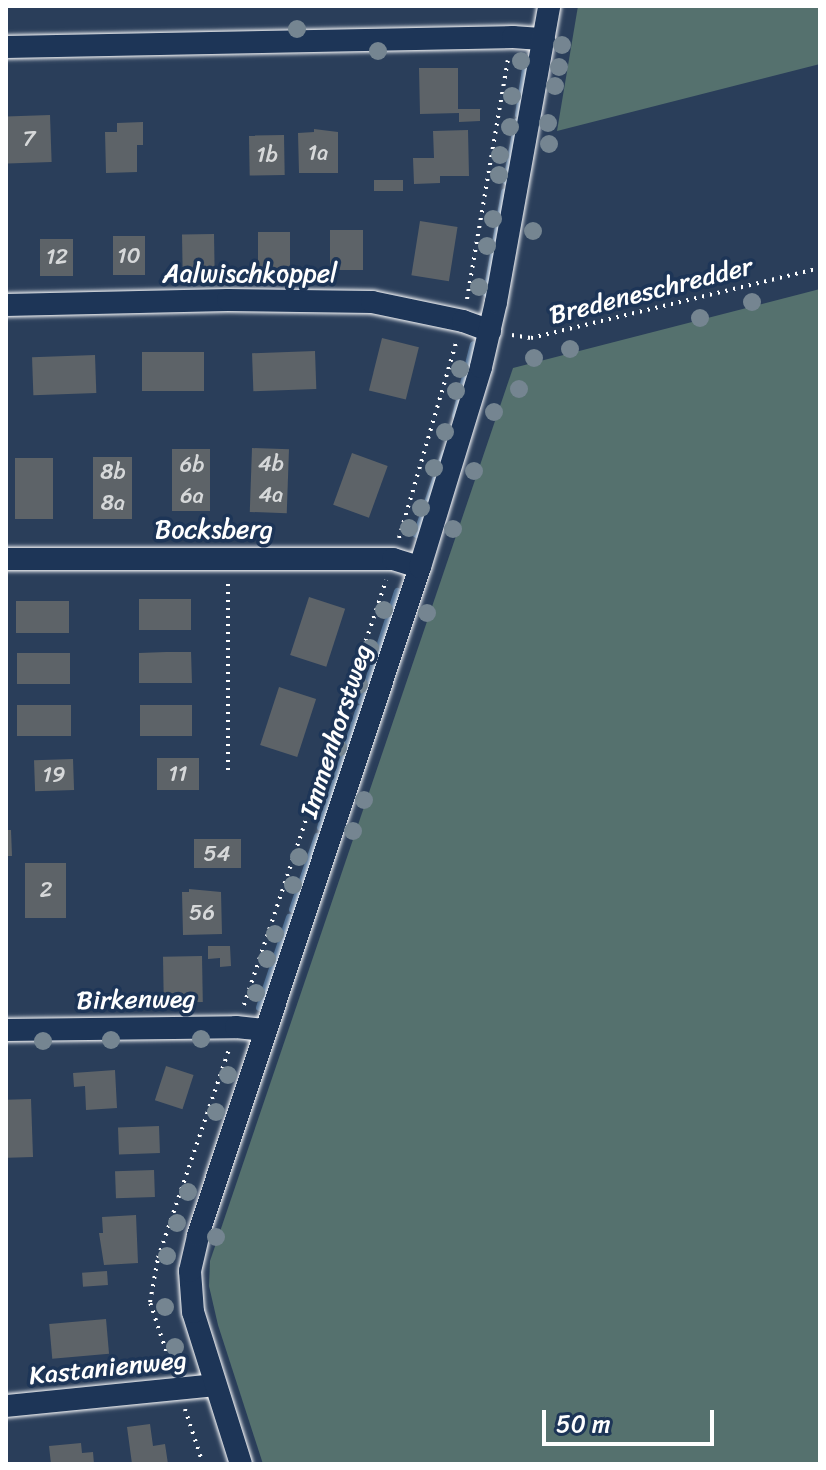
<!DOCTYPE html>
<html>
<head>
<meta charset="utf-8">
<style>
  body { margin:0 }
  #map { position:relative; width:826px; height:1470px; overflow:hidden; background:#2a3e5a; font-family:Sriracha,sans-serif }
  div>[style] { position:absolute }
  .green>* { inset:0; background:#55716e }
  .stream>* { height:7px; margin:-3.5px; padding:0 3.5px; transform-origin:3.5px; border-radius:3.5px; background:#4a6b90 }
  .building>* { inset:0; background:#5d6368; transform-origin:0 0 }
  .path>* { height:4px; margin-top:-2px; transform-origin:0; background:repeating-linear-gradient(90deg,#fff 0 2px,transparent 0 8px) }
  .roads { filter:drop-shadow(0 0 2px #fff) drop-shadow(0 0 2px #fff) }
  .street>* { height:22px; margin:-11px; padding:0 11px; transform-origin:11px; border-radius:11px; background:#1d3557 }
  .trees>* { width:18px; height:18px; margin:-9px; border-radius:50%; background:#758591 }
  span { translate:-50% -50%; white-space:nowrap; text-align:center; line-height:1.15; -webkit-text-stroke:7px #1d3557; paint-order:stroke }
  .number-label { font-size:22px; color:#d6d8d9 }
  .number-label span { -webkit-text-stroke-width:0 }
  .street-label { font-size:26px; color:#fff }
  .frame { position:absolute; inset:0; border:8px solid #fff; pointer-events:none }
  .scale { position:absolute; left:542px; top:1410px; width:172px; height:36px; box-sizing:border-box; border:4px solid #fff; border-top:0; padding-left:10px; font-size:24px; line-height:28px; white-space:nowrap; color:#fff; -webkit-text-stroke:6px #1d3557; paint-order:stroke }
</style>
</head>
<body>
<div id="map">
  <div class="green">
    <div style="clip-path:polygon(578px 6px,820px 6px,820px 64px,557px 131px)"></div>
    <div style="clip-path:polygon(820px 289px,820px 1464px,263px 1464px,218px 1325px,209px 1286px,210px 1261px,513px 368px)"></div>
  </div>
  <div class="stream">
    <div style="left:518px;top:114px;width:47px;rotate:-81.3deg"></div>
    <div style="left:506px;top:181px;width:61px;rotate:-79.6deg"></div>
    <div style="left:486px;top:293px;width:103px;rotate:-79.9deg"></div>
    <div style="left:455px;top:415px;width:73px;rotate:-75.8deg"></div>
    <div style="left:416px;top:534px;width:86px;rotate:-70.9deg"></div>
    <div style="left:361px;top:701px;width:116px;rotate:-71.9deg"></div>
    <div style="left:320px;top:827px;width:125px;rotate:-71.9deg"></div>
    <div style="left:292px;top:909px;width:77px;rotate:-71.1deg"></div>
    <div style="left:259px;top:1007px;width:95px;rotate:-71.6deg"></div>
  </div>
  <div class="building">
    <div style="clip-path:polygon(419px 68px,458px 68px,458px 109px,480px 109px,480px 121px,459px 122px,459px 113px,420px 114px)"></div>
    <div style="left:50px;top:115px;width:47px;height:44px;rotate:88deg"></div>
    <div style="clip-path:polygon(143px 122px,143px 145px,137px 145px,137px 172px,106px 173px,105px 132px,117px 132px,117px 123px)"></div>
    <div style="clip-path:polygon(314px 129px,338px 132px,338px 173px,299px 173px,298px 133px,314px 132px)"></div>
    <div style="clip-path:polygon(468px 130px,469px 176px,440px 176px,440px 183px,414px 184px,413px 158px,434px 158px,433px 131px)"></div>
    <div style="left:284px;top:135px;width:40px;height:35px;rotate:89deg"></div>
    <div style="left:403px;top:180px;width:11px;height:29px;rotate:90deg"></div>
    <div style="left:420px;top:221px;width:38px;height:55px;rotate:9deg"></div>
    <div style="left:363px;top:230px;width:40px;height:33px;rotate:90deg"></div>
    <div style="left:290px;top:232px;width:38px;height:32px;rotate:90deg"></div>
    <div style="left:214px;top:234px;width:39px;height:32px;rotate:89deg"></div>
    <div style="left:145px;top:236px;width:39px;height:32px;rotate:90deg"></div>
    <div style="left:40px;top:239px;width:33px;height:37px"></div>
    <div style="left:382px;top:338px;width:38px;height:54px;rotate:14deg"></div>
    <div style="left:315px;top:351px;width:38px;height:63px;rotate:88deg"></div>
    <div style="left:142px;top:352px;width:62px;height:39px"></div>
    <div style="left:95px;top:355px;width:38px;height:63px;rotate:88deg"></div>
    <div style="left:252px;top:448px;width:37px;height:64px;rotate:2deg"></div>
    <div style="left:210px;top:449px;width:62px;height:38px;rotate:90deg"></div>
    <div style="left:352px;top:453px;width:38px;height:55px;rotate:20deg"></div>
    <div style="left:93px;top:457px;width:39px;height:62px"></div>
    <div style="left:15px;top:458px;width:38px;height:61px"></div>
    <div style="left:309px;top:597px;width:38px;height:61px;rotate:18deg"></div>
    <div style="left:191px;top:599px;width:31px;height:52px;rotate:90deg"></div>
    <div style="left:16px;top:601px;width:53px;height:32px"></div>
    <div style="clip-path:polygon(166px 652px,191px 652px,192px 683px,139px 683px,139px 653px)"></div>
    <div style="left:70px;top:653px;width:31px;height:53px;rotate:90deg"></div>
    <div style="left:279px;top:687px;width:39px;height:61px;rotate:18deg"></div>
    <div style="left:71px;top:705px;width:31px;height:54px;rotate:90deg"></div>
    <div style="left:140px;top:705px;width:52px;height:31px"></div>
    <div style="left:157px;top:758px;width:42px;height:32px"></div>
    <div style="left:73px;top:759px;width:31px;height:39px;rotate:88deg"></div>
    <div style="clip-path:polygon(6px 830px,11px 830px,12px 856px,6px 856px)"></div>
    <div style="left:194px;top:839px;width:47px;height:29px"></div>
    <div style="left:25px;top:863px;width:41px;height:55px"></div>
    <div style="clip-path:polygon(189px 889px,221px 892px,222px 934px,183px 935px,182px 892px,189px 892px)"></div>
    <div style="clip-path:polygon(208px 946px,230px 946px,231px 966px,220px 967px,220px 958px,208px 959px)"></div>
    <div style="left:202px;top:956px;width:46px;height:39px;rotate:89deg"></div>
    <div style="left:166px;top:1066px;width:29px;height:36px;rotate:18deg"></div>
    <div style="clip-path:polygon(115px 1070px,117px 1108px,86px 1110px,85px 1086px,74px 1087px,73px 1073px)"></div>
    <div style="left:31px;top:1099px;width:58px;height:25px;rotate:88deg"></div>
    <div style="left:159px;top:1126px;width:27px;height:41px;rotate:88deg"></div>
    <div style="left:154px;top:1170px;width:27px;height:39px;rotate:88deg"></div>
    <div style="clip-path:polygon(136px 1215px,138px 1263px,104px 1265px,99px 1233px,103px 1233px,102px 1217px)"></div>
    <div style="left:107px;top:1271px;width:14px;height:25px;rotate:86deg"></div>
    <div style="left:106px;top:1319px;width:35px;height:57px;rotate:85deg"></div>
    <div style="clip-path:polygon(150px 1424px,153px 1446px,165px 1444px,168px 1464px,132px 1464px,127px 1427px)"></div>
    <div style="clip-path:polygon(81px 1443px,82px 1453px,93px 1452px,94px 1464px,51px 1464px,49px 1446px)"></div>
  </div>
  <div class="path">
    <div style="left:467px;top:299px;width:242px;rotate:-80.3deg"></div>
    <div style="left:512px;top:335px;width:19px;rotate:9deg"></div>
    <div style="left:531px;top:338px;width:297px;rotate:-13.6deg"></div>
    <div style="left:399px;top:538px;width:203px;rotate:-73.7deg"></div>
    <div style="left:228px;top:770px;width:190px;rotate:-90deg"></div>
    <div style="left:244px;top:1005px;width:448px;rotate:-71.5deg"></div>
    <div style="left:171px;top:1366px;width:67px;rotate:-108.2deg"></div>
    <div style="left:150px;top:1302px;width:45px;rotate:-79.7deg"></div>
    <div style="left:158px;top:1258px;width:223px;rotate:-71.2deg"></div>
    <div style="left:185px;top:1409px;width:58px;rotate:71.9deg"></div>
  </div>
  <div class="roads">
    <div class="street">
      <div style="left:6px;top:47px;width:507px;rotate:-1.13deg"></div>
      <div style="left:513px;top:37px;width:31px;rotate:4deg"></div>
      <div style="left:6px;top:305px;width:222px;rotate:-1.3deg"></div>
      <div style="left:228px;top:300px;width:144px;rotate:0.8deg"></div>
      <div style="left:372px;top:302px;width:93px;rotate:11.8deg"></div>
      <div style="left:463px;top:321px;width:29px;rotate:20deg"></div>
      <div style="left:6px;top:559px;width:387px"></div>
      <div style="left:393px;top:559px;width:28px;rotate:17deg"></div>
      <div style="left:6px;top:1030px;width:230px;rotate:-0.7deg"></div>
      <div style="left:236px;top:1027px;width:30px;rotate:6deg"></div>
      <div style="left:6px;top:1406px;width:210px;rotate:-5.7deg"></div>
      <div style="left:241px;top:1464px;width:159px;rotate:-107.5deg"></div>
      <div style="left:193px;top:1312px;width:41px;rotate:-94.2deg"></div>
      <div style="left:190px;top:1271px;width:37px;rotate:-77deg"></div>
      <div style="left:198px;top:1235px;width:704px;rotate:-71.62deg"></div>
      <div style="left:420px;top:567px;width:209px;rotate:-73deg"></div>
      <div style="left:481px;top:367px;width:67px;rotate:-77deg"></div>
      <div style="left:496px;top:302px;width:301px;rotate:-79.8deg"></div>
    </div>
  </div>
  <div class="trees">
    <div style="left:297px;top:29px"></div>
    <div style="left:562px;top:45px"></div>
    <div style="left:378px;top:51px"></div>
    <div style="left:521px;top:61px"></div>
    <div style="left:559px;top:67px"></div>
    <div style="left:555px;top:86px"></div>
    <div style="left:512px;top:96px"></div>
    <div style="left:548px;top:123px"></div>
    <div style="left:510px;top:127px"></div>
    <div style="left:549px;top:144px"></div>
    <div style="left:500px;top:155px"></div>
    <div style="left:499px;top:175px"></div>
    <div style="left:493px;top:219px"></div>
    <div style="left:533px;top:231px"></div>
    <div style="left:487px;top:246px"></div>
    <div style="left:479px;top:287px"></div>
    <div style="left:752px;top:302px"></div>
    <div style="left:700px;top:318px"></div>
    <div style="left:570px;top:349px"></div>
    <div style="left:534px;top:358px"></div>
    <div style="left:460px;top:369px"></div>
    <div style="left:519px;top:389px"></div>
    <div style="left:456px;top:391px"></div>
    <div style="left:494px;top:412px"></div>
    <div style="left:445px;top:432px"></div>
    <div style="left:434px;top:468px"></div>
    <div style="left:474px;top:471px"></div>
    <div style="left:421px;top:508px"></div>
    <div style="left:409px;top:528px"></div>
    <div style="left:453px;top:529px"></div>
    <div style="left:384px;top:610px"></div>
    <div style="left:427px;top:613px"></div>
    <div style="left:370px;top:648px"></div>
    <div style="left:359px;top:685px"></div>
    <div style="left:338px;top:748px"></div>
    <div style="left:364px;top:800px"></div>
    <div style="left:353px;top:831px"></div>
    <div style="left:299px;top:857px"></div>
    <div style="left:293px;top:885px"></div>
    <div style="left:275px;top:934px"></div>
    <div style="left:267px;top:959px"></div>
    <div style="left:256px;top:993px"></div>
    <div style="left:201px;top:1039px"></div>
    <div style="left:111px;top:1040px"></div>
    <div style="left:43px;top:1041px"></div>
    <div style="left:228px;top:1075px"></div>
    <div style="left:216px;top:1112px"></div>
    <div style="left:188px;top:1192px"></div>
    <div style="left:177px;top:1223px"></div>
    <div style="left:216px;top:1237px"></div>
    <div style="left:167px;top:1256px"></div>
    <div style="left:165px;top:1307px"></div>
    <div style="left:175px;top:1347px"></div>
  </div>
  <div class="number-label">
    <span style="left:29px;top:139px">7</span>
    <span style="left:318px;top:153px">1a</span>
    <span style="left:267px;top:155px">1b</span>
    <span style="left:129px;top:256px">10</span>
    <span style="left:57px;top:257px">12</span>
    <span style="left:271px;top:464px">4b</span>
    <span style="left:192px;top:465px">6b</span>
    <span style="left:113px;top:472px">8b</span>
    <span style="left:271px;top:495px">4a</span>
    <span style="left:192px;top:496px">6a</span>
    <span style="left:113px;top:503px">8a</span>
    <span style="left:178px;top:774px">11</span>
    <span style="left:54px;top:775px">19</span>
    <span style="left:217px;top:854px">54</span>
    <span style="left:46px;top:890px">2</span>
    <span style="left:202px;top:913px">56</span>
  </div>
  <div class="street-label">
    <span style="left:250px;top:274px">Aalwischkoppel</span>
    <span style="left:651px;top:291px;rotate:-14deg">Bredeneschredder</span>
    <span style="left:214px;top:530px">Bocksberg</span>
    <span style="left:336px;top:731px;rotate:-72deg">Immenhorstweg</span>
    <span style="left:136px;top:1000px;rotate:-1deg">Birkenweg</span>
    <span style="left:108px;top:1368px;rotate:-6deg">Kastanienweg</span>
  </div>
  <div class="frame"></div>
  <div class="scale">50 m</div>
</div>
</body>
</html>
